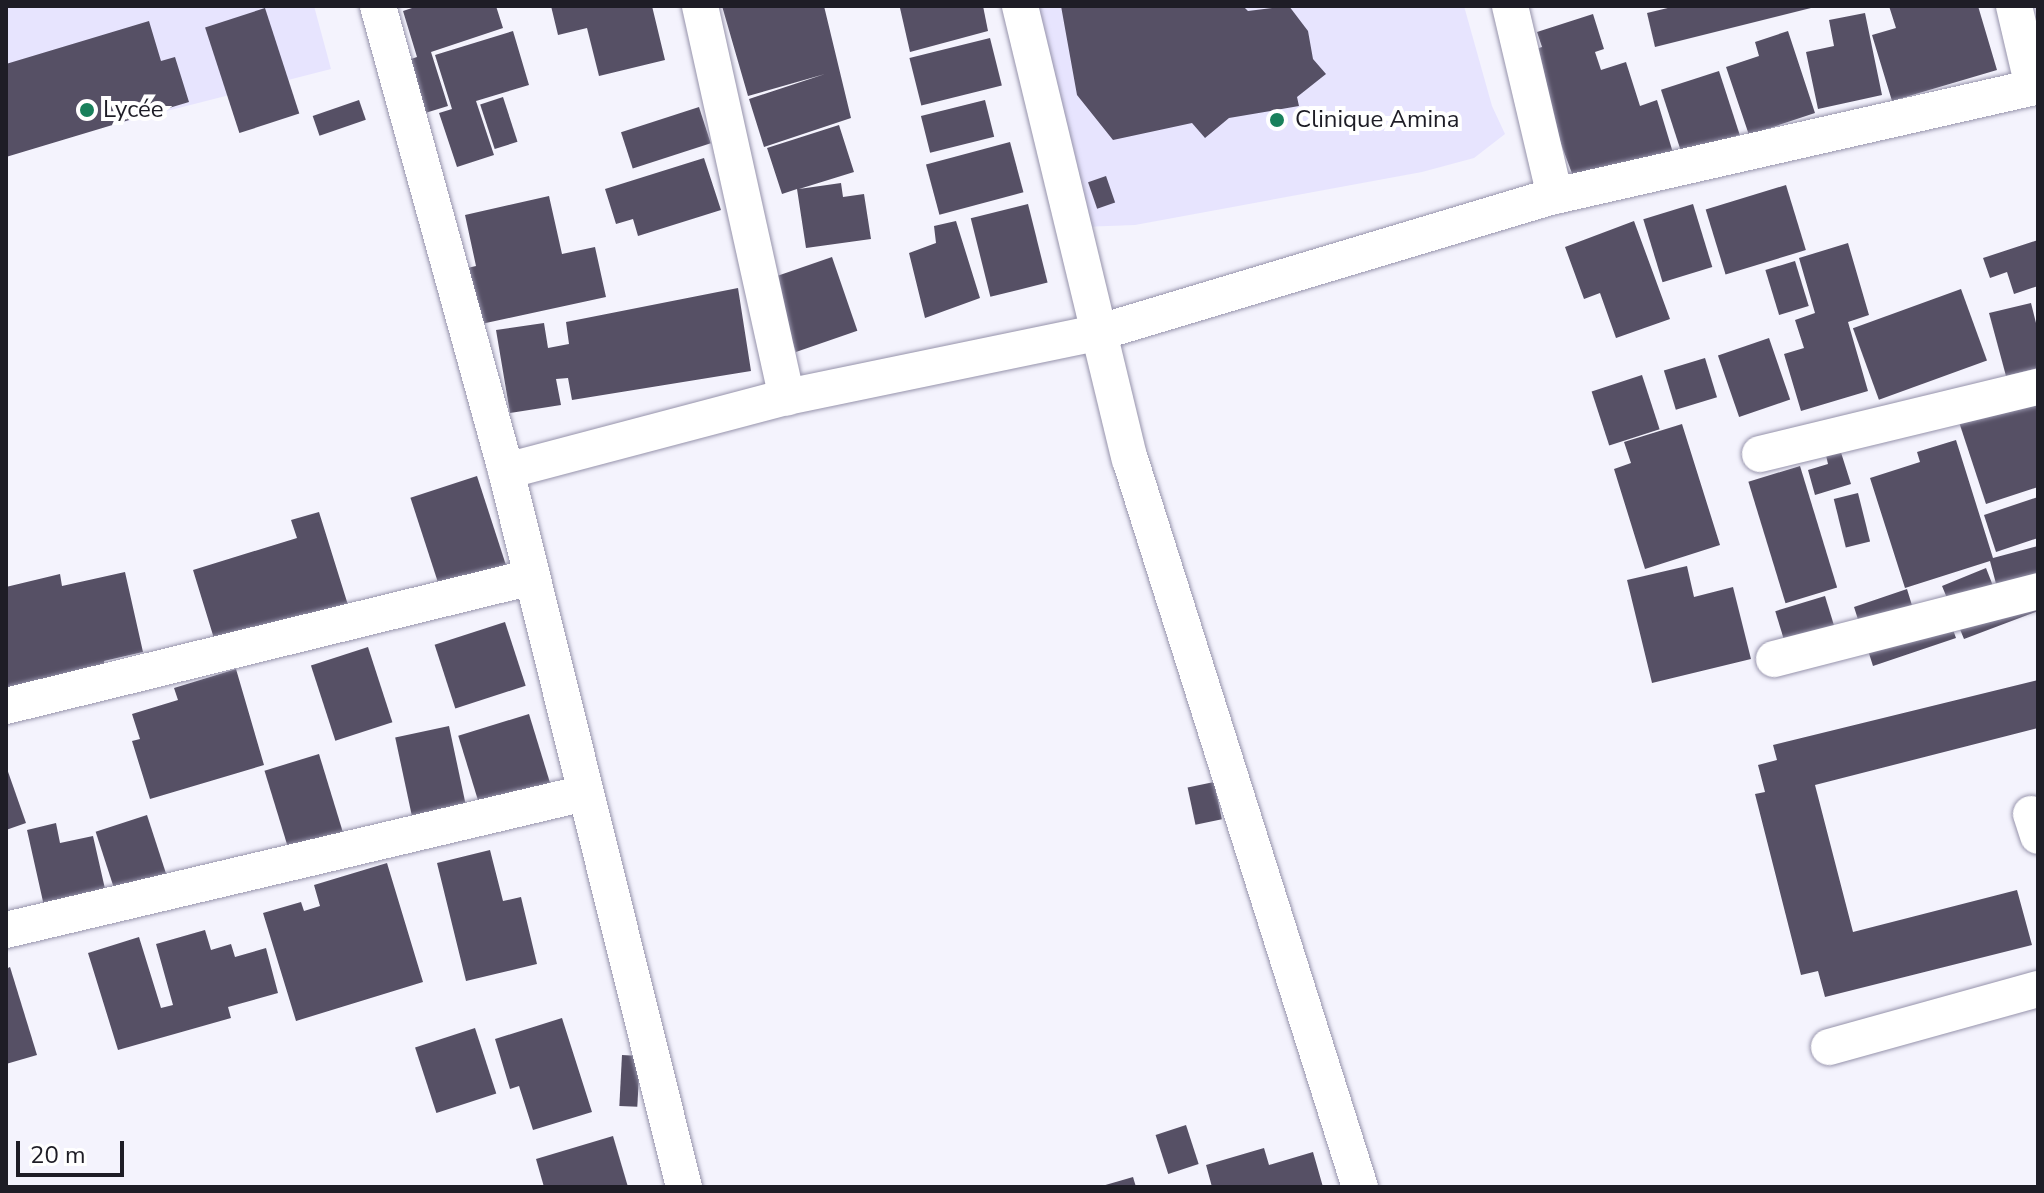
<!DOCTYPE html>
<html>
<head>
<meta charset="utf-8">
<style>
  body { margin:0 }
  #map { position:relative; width:2044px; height:1193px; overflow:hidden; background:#f4f3fd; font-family:"Nunito Sans",sans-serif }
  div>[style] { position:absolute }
  .built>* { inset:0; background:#e7e4fe }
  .building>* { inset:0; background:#565065; transform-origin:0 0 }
  .roads { filter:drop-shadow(0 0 2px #9693ab) drop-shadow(0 0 2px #9693ab) }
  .minor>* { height:36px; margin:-18px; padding:0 18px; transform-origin:18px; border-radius:18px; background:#fff }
  .dots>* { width:22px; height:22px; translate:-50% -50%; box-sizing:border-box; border:4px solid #fff; border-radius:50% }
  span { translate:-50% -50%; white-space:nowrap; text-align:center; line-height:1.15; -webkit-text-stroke:8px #fff; paint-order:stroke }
  .poi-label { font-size:24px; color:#1e1d26 }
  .left { translate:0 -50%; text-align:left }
  .frame { position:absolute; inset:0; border:8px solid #1e1d26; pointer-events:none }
  .scale { position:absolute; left:16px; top:1141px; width:108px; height:36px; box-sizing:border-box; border:4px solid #1e1d26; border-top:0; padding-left:10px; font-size:24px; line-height:28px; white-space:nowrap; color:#1e1d26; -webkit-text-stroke:6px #fff; paint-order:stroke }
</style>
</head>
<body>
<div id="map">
  <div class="built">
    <div style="clip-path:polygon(6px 6px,314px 6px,331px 69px,6px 152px)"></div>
    <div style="clip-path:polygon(1030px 6px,1464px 6px,1492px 106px,1505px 134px,1474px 158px,1422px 172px,1135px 225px,1081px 227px)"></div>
  </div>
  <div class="building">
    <div style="clip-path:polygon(418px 6px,496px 6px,503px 28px,431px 52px,448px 106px,422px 114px,405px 61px,417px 57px,403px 11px)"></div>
    <div style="clip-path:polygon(551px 6px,652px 6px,665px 60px,599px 76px,587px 28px,558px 35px)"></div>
    <div style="clip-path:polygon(722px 6px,824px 6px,851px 118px,764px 147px,749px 99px,825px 74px,748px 96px)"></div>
    <div style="clip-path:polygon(909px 6px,983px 6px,988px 31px,910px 52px,900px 8px)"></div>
    <div style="clip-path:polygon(1061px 6px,1243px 6px,1248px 11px,1289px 6px,1308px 31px,1313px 59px,1326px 74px,1297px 97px,1299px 106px,1229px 118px,1205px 138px,1192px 123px,1113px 140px,1077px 95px)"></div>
    <div style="clip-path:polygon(1676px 6px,1815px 6px,1815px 7px,1655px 47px,1647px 13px)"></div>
    <div style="clip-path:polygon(1889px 6px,1978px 6px,1997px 70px,1892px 101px,1872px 35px,1896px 28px)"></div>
    <div style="left:265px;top:8px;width:111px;height:63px;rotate:72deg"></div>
    <div style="clip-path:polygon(1865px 13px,1882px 95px,1818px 109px,1806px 52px,1834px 46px,1829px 20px)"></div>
    <div style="clip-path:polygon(1593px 14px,1604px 49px,1595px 52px,1601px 70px,1626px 62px,1640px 106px,1657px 100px,1674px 156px,1577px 187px,1527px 52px,1542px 47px,1537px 32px)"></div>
    <div style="clip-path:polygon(149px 21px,161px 61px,175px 57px,189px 102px,6px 157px,6px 64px)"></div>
    <div style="clip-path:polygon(513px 31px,529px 85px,476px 101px,494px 155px,457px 167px,439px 113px,452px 109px,435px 55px)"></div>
    <div style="clip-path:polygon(1788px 31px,1815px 113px,1749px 135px,1726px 67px,1759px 56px,1755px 42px)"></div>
    <div style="left:990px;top:38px;width:49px;height:83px;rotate:76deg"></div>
    <div style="left:1719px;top:71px;width:67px;height:61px;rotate:72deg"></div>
    <div style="left:503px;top:97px;width:47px;height:24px;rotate:72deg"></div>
    <div style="left:359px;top:100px;width:21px;height:49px;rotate:71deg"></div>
    <div style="left:985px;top:100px;width:38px;height:66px;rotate:76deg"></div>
    <div style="left:699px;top:107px;width:38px;height:82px;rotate:72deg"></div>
    <div style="clip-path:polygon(839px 125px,854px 172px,799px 189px,841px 183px,843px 197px,864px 194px,871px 239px,806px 248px,797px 189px,782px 194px,767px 148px)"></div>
    <div style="left:1010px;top:142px;width:52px;height:87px;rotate:75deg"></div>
    <div style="clip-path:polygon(704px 158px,721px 210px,638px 236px,633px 219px,616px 224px,605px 189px)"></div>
    <div style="left:1106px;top:176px;width:28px;height:19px;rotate:71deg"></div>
    <div style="left:1786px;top:185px;width:68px;height:84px;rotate:73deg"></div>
    <div style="clip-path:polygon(549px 196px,562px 254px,595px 247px,606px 297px,472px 326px,459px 270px,476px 266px,465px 215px)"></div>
    <div style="left:1028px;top:204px;width:81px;height:59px;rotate:76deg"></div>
    <div style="left:1693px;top:204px;width:66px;height:52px;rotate:73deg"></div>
    <div style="clip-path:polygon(956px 221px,980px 298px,925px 318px,909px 253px,936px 243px,934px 226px)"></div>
    <div style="clip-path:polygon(1634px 221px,1670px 319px,1616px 338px,1600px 293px,1584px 299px,1565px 247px)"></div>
    <div style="clip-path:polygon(2038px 240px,2038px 286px,2014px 294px,2007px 272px,1990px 278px,1983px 258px)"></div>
    <div style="clip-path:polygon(1848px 243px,1869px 315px,1848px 322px,1868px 391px,1801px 411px,1784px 354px,1804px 348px,1795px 320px,1815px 313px,1799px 258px)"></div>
    <div style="left:832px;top:257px;width:78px;height:65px;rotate:71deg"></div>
    <div style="left:1795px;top:261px;width:47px;height:31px;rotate:73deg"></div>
    <div style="clip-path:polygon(738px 288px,751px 371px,572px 400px,568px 378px,556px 379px,561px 405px,510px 413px,496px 330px,544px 323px,548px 348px,569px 344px,566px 322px)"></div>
    <div style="left:1961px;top:289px;width:76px;height:115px;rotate:70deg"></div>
    <div style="clip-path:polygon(2031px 303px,2038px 331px,2038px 368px,2006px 376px,1989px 313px)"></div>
    <div style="left:1769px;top:338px;width:65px;height:54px;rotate:71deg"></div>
    <div style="left:1705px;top:358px;width:41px;height:43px;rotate:73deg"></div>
    <div style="left:1642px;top:375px;width:57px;height:53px;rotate:72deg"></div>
    <div style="clip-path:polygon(2038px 400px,2038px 487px,1986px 504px,1958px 419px)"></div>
    <div style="clip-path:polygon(1682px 424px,1720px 545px,1645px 569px,1614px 469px,1631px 463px,1624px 442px)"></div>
    <div style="clip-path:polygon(1956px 440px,1993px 558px,2038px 546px,2038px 611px,1964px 639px,1942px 586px,1986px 568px,2004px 614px,1990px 561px,1905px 588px,1870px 478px,1920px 462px,1917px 452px)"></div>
    <div style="clip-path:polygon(1838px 443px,1851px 484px,1815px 495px,1808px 470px,1828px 464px,1824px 447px)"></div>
    <div style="left:1800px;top:466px;width:127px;height:54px;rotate:73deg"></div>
    <div style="left:477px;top:476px;width:100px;height:70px;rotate:72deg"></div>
    <div style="left:1858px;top:493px;width:50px;height:25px;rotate:76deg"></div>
    <div style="clip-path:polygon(2038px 497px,2038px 538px,1996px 552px,1984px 515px)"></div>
    <div style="clip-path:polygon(319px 512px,348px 605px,216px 645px,193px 570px,297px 538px,291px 520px)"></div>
    <div style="clip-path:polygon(1687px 566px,1694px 597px,1733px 587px,1751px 659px,1652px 683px,1627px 580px)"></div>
    <div style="clip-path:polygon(125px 572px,143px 652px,104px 661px,106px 671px,6px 694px,6px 587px,60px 574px,62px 586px)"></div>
    <div style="clip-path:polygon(1907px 589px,1914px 612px,1943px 602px,1956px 638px,1873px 666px,1854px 607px)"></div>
    <div style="left:1825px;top:596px;width:61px;height:52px;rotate:73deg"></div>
    <div style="left:505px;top:622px;width:67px;height:74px;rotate:72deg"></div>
    <div style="left:368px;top:647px;width:79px;height:60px;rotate:72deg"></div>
    <div style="clip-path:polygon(236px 669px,264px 765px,150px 799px,132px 741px,140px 739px,132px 714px,178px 700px,174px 688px)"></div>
    <div style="clip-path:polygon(2038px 680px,2038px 728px,1815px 785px,1853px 932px,2017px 890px,2032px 945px,1825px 997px,1818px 971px,1801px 975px,1755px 794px,1765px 792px,1758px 765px,1777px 760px,1773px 745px)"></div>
    <div style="left:529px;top:714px;width:77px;height:74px;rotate:73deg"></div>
    <div style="left:449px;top:726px;width:87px;height:55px;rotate:78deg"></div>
    <div style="left:319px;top:754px;width:93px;height:57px;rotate:73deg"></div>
    <div style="clip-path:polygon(6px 766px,26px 823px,6px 830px)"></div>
    <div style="left:1214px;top:782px;width:38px;height:27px;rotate:78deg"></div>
    <div style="left:147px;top:815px;width:71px;height:54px;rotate:72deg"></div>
    <div style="clip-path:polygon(56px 823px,60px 843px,93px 836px,108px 902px,46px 915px,27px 830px)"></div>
    <div style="clip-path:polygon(490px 850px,503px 901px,521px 897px,537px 964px,466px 981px,437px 863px)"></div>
    <div style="clip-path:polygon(387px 863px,423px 982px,296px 1021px,263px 913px,301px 902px,304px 911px,320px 906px,314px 885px)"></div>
    <div style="clip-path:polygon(205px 930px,211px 950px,231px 944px,235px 957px,266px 948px,278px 993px,228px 1007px,231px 1018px,118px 1050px,88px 953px,139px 937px,161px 1008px,173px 1005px,156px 944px)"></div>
    <div style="clip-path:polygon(10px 967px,37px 1055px,6px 1064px,6px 969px)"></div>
    <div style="clip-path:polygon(562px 1018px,592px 1112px,533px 1130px,519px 1086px,510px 1089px,495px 1039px)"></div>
    <div style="left:475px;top:1028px;width:69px;height:63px;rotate:72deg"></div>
    <div style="left:622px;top:1055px;width:18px;height:51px;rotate:3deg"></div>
    <div style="left:1186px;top:1125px;width:41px;height:32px;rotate:72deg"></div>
    <div style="clip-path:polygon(613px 1136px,628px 1187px,544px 1187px,536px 1159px)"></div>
    <div style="clip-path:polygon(1264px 1148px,1269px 1165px,1313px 1152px,1323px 1187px,1212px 1187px,1206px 1165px)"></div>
    <div style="clip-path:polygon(1133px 1177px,1136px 1187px,1102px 1187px,1102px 1186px)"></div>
  </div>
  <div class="roads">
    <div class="minor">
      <div style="left:378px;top:6px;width:482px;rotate:74.6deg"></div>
      <div style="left:506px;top:471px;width:738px;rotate:76.04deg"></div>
      <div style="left:700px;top:6px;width:401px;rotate:77.5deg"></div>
      <div style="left:1020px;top:6px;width:466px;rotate:76.4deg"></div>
      <div style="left:1130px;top:459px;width:763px;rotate:72.47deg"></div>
      <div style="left:1510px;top:6px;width:195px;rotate:76.7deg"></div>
      <div style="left:2014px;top:6px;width:83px;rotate:76.8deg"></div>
      <div style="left:1760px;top:454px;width:286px;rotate:-13.6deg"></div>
      <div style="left:506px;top:471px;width:291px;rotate:-14.8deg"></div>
      <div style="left:787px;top:397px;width:317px;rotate:-11.7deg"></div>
      <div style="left:1097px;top:333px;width:478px;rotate:-16.7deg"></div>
      <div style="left:1555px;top:196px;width:495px;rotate:-12.8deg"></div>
      <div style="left:1774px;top:659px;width:273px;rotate:-14.4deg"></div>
      <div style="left:6px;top:706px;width:542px;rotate:-13.78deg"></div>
      <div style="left:2031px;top:814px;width:23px;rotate:72deg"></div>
      <div style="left:6px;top:930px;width:595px;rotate:-13.31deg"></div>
      <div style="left:1829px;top:1047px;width:217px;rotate:-15.5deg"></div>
    </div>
  </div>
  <div class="dots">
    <div style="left:87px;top:110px;background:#19805b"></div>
    <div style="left:1277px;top:120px;background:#19805b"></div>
  </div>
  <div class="poi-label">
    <span class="left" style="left:103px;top:110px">Lycée</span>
    <span class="left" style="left:1295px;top:120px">Clinique Amina</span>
  </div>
  <div class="frame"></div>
  <div class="scale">20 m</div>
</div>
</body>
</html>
